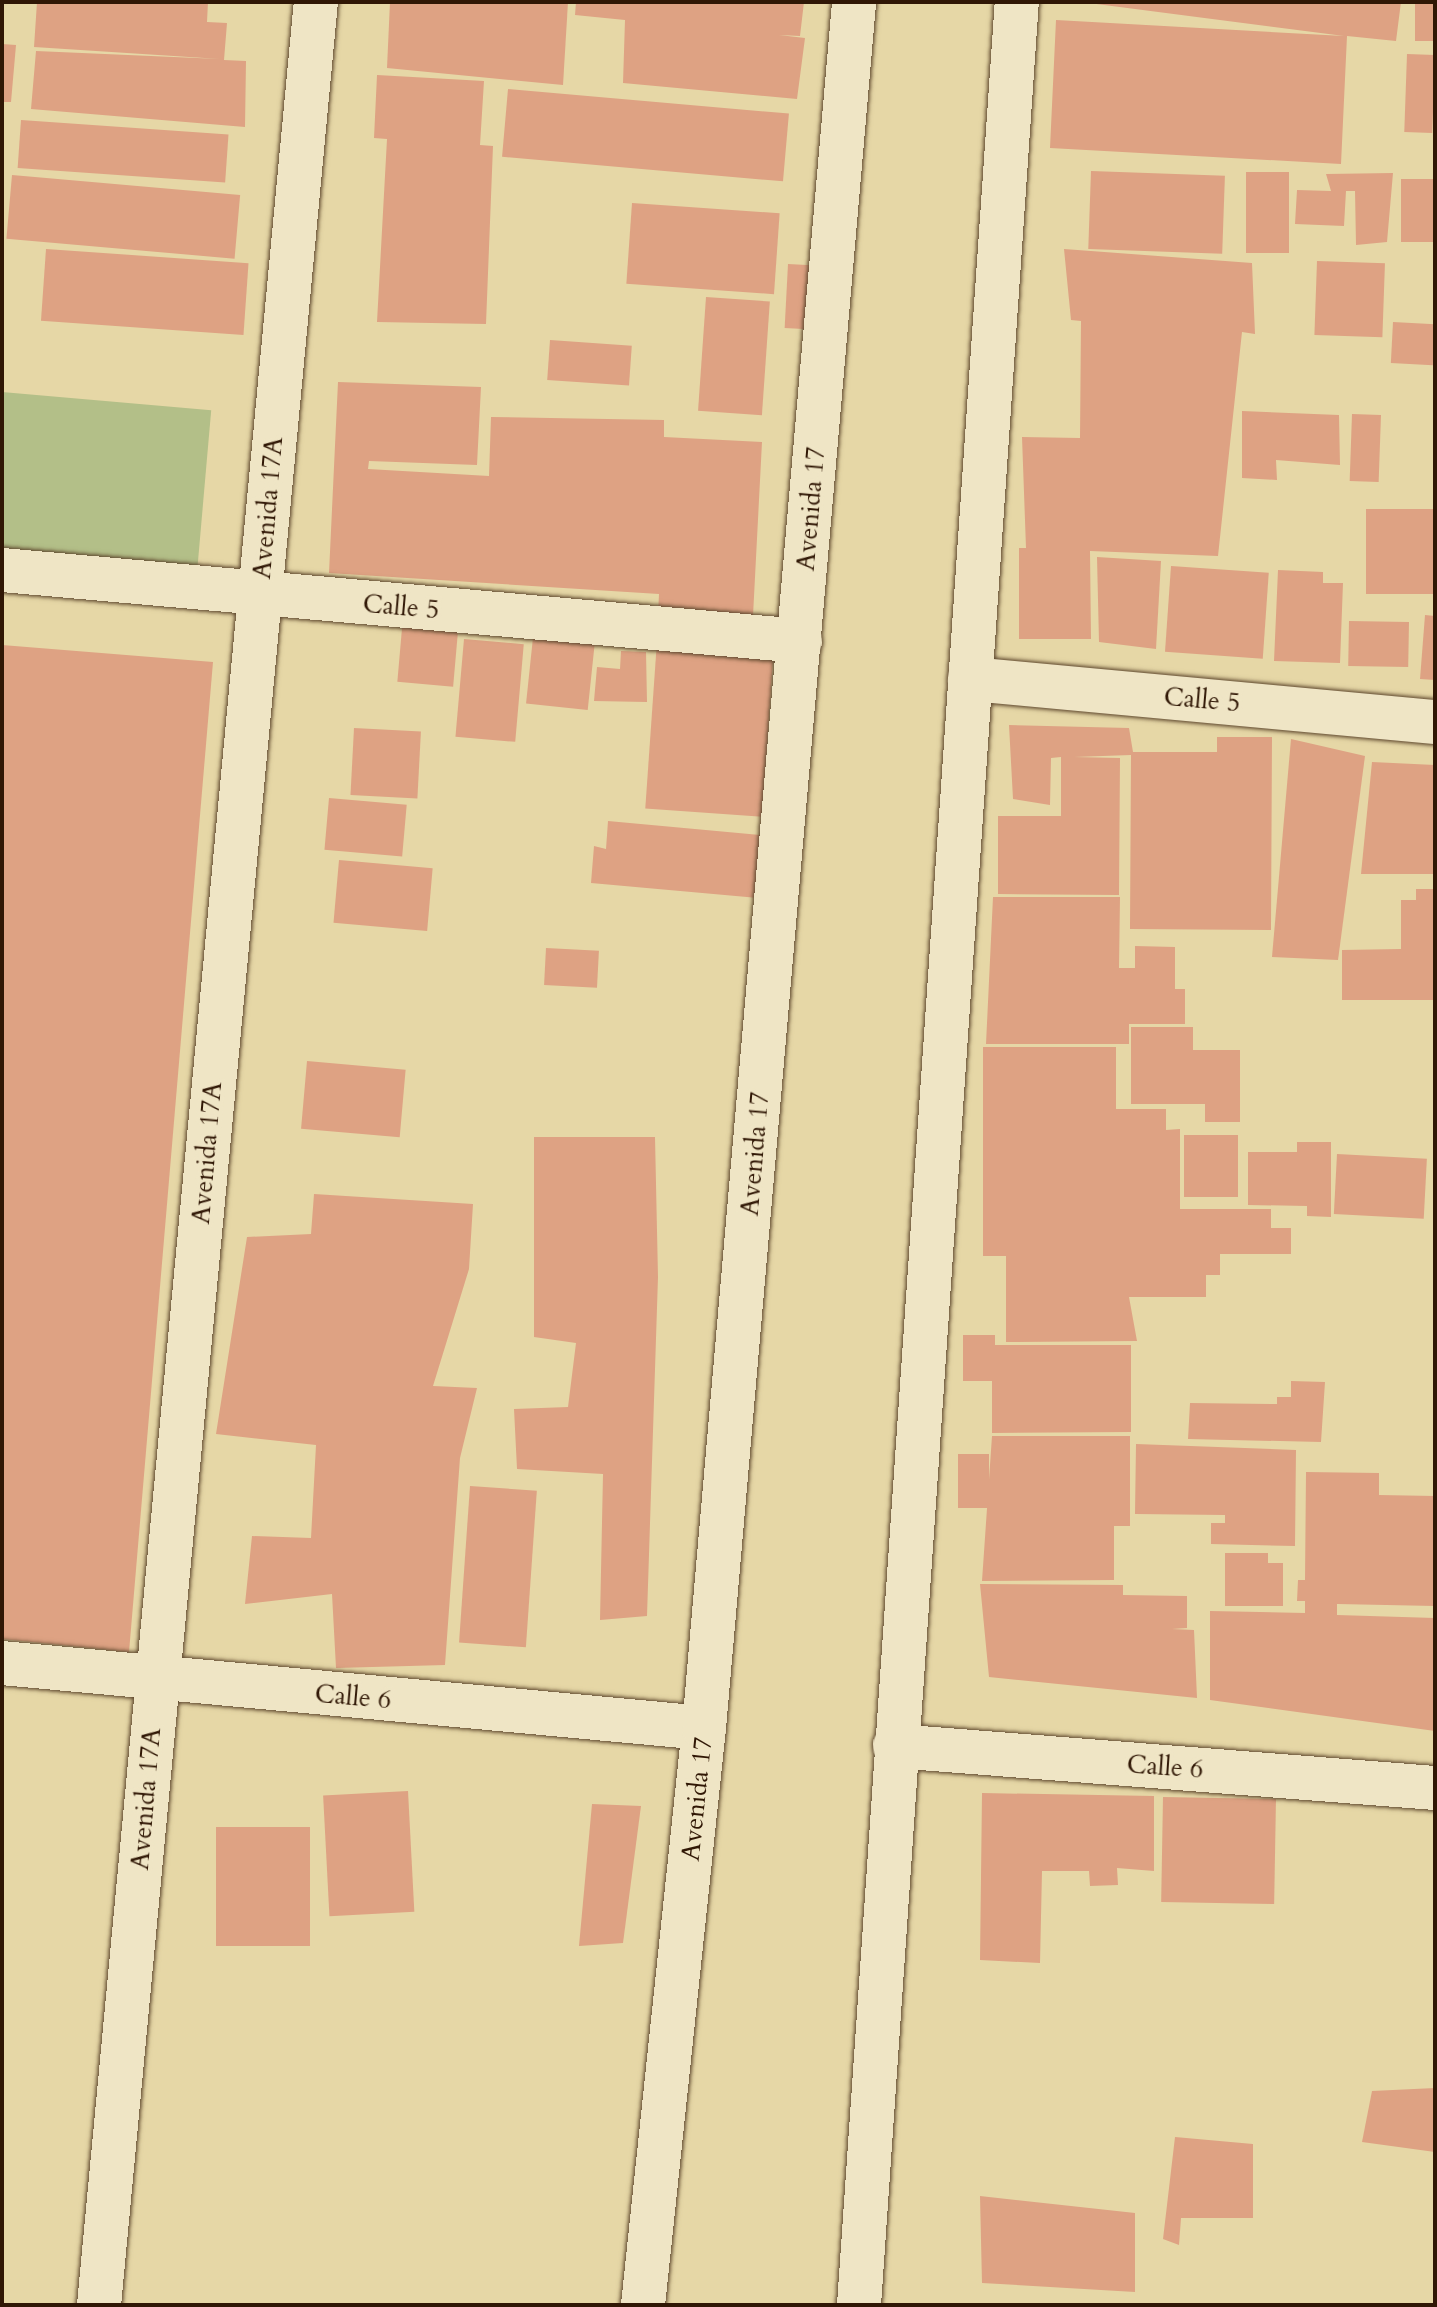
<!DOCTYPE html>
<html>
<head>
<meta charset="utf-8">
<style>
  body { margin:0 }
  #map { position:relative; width:1437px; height:2307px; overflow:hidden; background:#e6d7a6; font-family:Cardo,serif }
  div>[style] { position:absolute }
  .green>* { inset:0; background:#b3bf88; transform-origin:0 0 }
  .building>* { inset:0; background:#dea283; transform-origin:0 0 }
  .roads { filter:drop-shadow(0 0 2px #5e472d) drop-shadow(0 0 2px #5e472d) }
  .street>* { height:44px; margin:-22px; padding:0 22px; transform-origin:22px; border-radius:22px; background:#efe5c5 }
  .secondary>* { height:44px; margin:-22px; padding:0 22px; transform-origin:22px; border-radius:22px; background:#efe5c5 }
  span { translate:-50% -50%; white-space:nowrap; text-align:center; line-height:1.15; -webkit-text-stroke:8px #efe5c5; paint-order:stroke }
  .street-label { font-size:26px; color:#301705 }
  .frame { position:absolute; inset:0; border:4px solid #301705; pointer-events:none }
</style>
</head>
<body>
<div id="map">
  <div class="green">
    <div style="left:2px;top:392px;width:210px;height:156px;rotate:5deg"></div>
  </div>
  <div class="building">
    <div style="clip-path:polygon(37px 2px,208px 2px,207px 22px,227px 23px,224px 60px,246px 61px,245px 127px,31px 109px,36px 51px,220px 59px,34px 47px)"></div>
    <div style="clip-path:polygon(390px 2px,568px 2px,563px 85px,387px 68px)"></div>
    <div style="clip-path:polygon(576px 2px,804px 2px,800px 36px,779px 35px,805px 38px,797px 99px,623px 83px,625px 20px,575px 15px)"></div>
    <div style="clip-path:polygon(1081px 2px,1401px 2px,1396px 41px,1347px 36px,1341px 164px,1050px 148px,1056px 20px,1344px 36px)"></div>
    <div style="left:1415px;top:2px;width:20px;height:39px"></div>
    <div style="clip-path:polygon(2px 44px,16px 45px,11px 102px,2px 102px)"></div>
    <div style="left:1407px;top:54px;width:28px;height:78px;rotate:2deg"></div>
    <div style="clip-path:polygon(377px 75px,484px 81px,480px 145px,493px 146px,486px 324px,377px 322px,387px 139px,374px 138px)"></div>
    <div style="left:508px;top:89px;width:282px;height:68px;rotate:5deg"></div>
    <div style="left:21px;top:120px;width:208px;height:48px;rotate:4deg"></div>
    <div style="left:1091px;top:171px;width:134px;height:78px;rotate:2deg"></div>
    <div style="left:1246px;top:172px;width:43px;height:81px"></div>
    <div style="clip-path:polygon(1393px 173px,1387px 242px,1356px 245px,1355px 191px,1346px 191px,1344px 226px,1295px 224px,1297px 190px,1331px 191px,1326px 174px)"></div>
    <div style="left:12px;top:175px;width:229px;height:64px;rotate:5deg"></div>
    <div style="left:1401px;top:179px;width:34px;height:63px"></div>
    <div style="left:632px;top:203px;width:148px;height:81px;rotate:4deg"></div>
    <div style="left:46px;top:249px;width:203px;height:72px;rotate:4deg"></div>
    <div style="clip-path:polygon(1064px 249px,1252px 263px,1255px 334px,1242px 332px,1218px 556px,1090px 551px,1091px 639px,1019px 639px,1019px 548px,1026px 548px,1022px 437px,1080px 438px,1081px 321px,1071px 320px)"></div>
    <div style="left:1317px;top:261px;width:68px;height:74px;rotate:2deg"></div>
    <div style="left:788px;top:264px;width:33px;height:64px;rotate:3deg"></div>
    <div style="left:706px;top:297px;width:64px;height:114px;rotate:4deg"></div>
    <div style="left:1393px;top:322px;width:42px;height:41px;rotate:3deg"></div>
    <div style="left:550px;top:340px;width:82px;height:40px;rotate:4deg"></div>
    <div style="clip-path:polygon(338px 382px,481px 387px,477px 465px,369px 461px,368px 469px,489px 476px,491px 417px,664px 420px,664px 437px,762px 442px,753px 616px,658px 615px,659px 594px,329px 573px)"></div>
    <div style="clip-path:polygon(1242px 411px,1339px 415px,1340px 465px,1276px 460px,1277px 480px,1242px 478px)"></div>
    <div style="left:1352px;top:414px;width:29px;height:67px;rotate:2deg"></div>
    <div style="left:1366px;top:509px;width:69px;height:85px"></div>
    <div style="clip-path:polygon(1097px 557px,1161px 561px,1156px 649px,1099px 642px)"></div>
    <div style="left:1171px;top:566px;width:98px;height:86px;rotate:4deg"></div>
    <div style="clip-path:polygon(1278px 570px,1323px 572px,1323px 583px,1343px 583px,1340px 663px,1274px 661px)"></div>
    <div style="clip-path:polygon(1425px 615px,1435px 616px,1435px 680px,1420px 679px)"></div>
    <div style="left:403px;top:617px;width:56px;height:65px;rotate:5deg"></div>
    <div style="left:1349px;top:621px;width:60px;height:45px;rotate:1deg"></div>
    <div style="left:534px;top:628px;width:62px;height:76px;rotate:6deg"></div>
    <div style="left:464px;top:639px;width:60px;height:98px;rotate:5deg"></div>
    <div style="left:657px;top:641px;width:117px;height:168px;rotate:4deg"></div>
    <div style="clip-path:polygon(2px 645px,213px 662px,129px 1652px,2px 1639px)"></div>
    <div style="clip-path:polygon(621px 651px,646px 652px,647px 702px,594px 701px,597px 667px,620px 669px)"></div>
    <div style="clip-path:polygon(1009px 725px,1129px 728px,1133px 752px,1217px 752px,1217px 737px,1272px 737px,1271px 930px,1130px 929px,1131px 755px,1074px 757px,1120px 758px,1119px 895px,998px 894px,998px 816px,1061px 816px,1061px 757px,1051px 758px,1050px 805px,1013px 799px)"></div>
    <div style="left:354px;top:728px;width:67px;height:67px;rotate:3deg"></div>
    <div style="clip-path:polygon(1291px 739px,1365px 756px,1338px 960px,1272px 957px)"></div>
    <div style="clip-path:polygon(1372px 762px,1435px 765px,1435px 874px,1361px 874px)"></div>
    <div style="left:329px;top:798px;width:78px;height:52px;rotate:5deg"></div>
    <div style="clip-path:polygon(608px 821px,760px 835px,758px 898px,591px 883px,594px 846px,606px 849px)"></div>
    <div style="left:339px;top:860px;width:94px;height:63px;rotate:5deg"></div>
    <div style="clip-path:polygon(1416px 889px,1435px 889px,1435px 1000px,1342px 1000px,1342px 950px,1401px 949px,1401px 900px,1416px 900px)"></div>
    <div style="clip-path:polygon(993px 897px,1120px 897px,1119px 968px,1135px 968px,1135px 946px,1175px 947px,1175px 989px,1185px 989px,1185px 1024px,1129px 1024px,1129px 1044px,986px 1044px)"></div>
    <div style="left:546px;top:948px;width:53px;height:37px;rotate:3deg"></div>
    <div style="clip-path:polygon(1131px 1027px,1193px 1027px,1193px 1050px,1240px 1050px,1240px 1122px,1205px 1122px,1205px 1104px,1131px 1104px)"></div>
    <div style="clip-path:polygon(983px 1047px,1116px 1047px,1116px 1109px,1166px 1109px,1166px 1130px,1180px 1129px,1180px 1209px,1271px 1209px,1271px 1228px,1291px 1228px,1291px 1254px,1220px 1254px,1220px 1275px,1206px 1275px,1206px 1297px,1129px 1297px,1137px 1341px,1006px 1342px,1006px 1256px,983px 1256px)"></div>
    <div style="left:307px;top:1061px;width:99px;height:68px;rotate:5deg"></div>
    <div style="left:1184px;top:1135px;width:54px;height:62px"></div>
    <div style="clip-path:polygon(534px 1137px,655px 1137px,658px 1277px,647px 1616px,600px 1620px,603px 1474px,517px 1469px,514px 1409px,568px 1407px,576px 1343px,534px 1337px)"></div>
    <div style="clip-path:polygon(1297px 1142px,1331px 1142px,1331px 1217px,1307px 1216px,1307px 1206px,1248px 1205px,1248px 1152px,1297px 1152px)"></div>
    <div style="left:1337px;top:1154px;width:90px;height:60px;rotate:3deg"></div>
    <div style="clip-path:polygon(314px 1194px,473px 1204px,469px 1269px,433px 1386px,477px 1388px,460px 1458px,445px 1665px,336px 1668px,332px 1594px,245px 1604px,252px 1536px,311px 1538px,316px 1445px,216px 1434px,247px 1237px,311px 1234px)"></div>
    <div style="clip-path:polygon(963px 1335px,995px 1335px,995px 1345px,1131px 1345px,1131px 1432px,992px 1433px,992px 1381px,963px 1381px)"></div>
    <div style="clip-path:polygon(1291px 1381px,1325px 1382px,1321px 1442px,1188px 1439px,1190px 1403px,1277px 1404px,1277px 1397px,1291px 1397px)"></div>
    <div style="clip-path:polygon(992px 1436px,1130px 1436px,1130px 1526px,1114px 1526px,1114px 1580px,982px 1581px)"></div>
    <div style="clip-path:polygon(1136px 1444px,1296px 1450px,1295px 1546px,1211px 1544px,1211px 1523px,1225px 1523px,1225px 1515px,1135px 1514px)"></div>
    <div style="left:958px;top:1454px;width:31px;height:54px"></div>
    <div style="clip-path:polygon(1306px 1472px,1379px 1473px,1379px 1495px,1435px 1496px,1435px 1606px,1337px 1604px,1337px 1615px,1435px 1618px,1435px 1731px,1210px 1700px,1210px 1611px,1305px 1613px,1305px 1601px,1297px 1601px,1298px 1580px,1305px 1580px)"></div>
    <div style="left:470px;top:1486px;width:67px;height:157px;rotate:4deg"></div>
    <div style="clip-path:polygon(1225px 1553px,1268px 1553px,1268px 1563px,1283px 1563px,1283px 1606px,1225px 1606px)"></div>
    <div style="clip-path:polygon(980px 1584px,1123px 1585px,1123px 1595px,1187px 1596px,1187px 1628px,1172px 1629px,1194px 1630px,1197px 1698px,989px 1677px)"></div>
    <div style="left:408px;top:1791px;width:121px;height:85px;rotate:87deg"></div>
    <div style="clip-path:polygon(982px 1793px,1154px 1796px,1154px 1871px,1117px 1868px,1118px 1885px,1090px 1886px,1089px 1871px,1042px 1871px,1040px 1963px,980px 1960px)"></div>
    <div style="left:1163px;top:1797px;width:113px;height:105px;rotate:1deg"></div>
    <div style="clip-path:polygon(592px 1804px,641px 1806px,623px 1943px,579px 1946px)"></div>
    <div style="left:310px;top:1827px;width:119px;height:94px;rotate:90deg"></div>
    <div style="clip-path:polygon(1435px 2088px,1435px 2152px,1362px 2142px,1372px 2091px)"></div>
    <div style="clip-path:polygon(1175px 2137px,1253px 2144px,1253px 2218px,1181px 2218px,1179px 2245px,1163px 2239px)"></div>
    <div style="clip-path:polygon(980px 2196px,1135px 2213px,1135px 2292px,982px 2283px)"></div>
  </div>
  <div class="roads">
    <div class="street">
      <div style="left:2px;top:570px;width:801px;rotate:5.08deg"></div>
      <div style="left:970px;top:679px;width:467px;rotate:5.3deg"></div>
      <div style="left:2px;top:1663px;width:705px;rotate:5.29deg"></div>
      <div style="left:895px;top:1746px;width:542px;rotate:4.45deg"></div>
      <div style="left:99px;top:2305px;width:2313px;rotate:-84.62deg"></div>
    </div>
    <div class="secondary">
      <div style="left:643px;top:2305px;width:580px;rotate:-83.97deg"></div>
      <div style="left:704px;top:1728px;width:1733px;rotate:-85.03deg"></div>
      <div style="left:859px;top:2305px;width:2308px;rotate:-86.08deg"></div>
    </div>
  </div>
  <div class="street-label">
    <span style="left:268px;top:508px;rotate:-85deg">Avenida 17A</span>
    <span style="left:811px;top:509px;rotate:-85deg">Avenida 17</span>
    <span style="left:401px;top:607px;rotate:5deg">Calle 5</span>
    <span style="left:1202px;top:700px;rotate:5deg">Calle 5</span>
    <span style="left:207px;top:1153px;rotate:-85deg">Avenida 17A</span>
    <span style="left:755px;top:1154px;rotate:-85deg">Avenida 17</span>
    <span style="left:353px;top:1697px;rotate:5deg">Calle 6</span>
    <span style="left:1165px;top:1767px;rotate:4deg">Calle 6</span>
    <span style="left:146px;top:1799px;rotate:-85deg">Avenida 17A</span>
    <span style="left:697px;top:1799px;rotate:-84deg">Avenida 17</span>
  </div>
  <div class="frame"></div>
</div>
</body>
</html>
